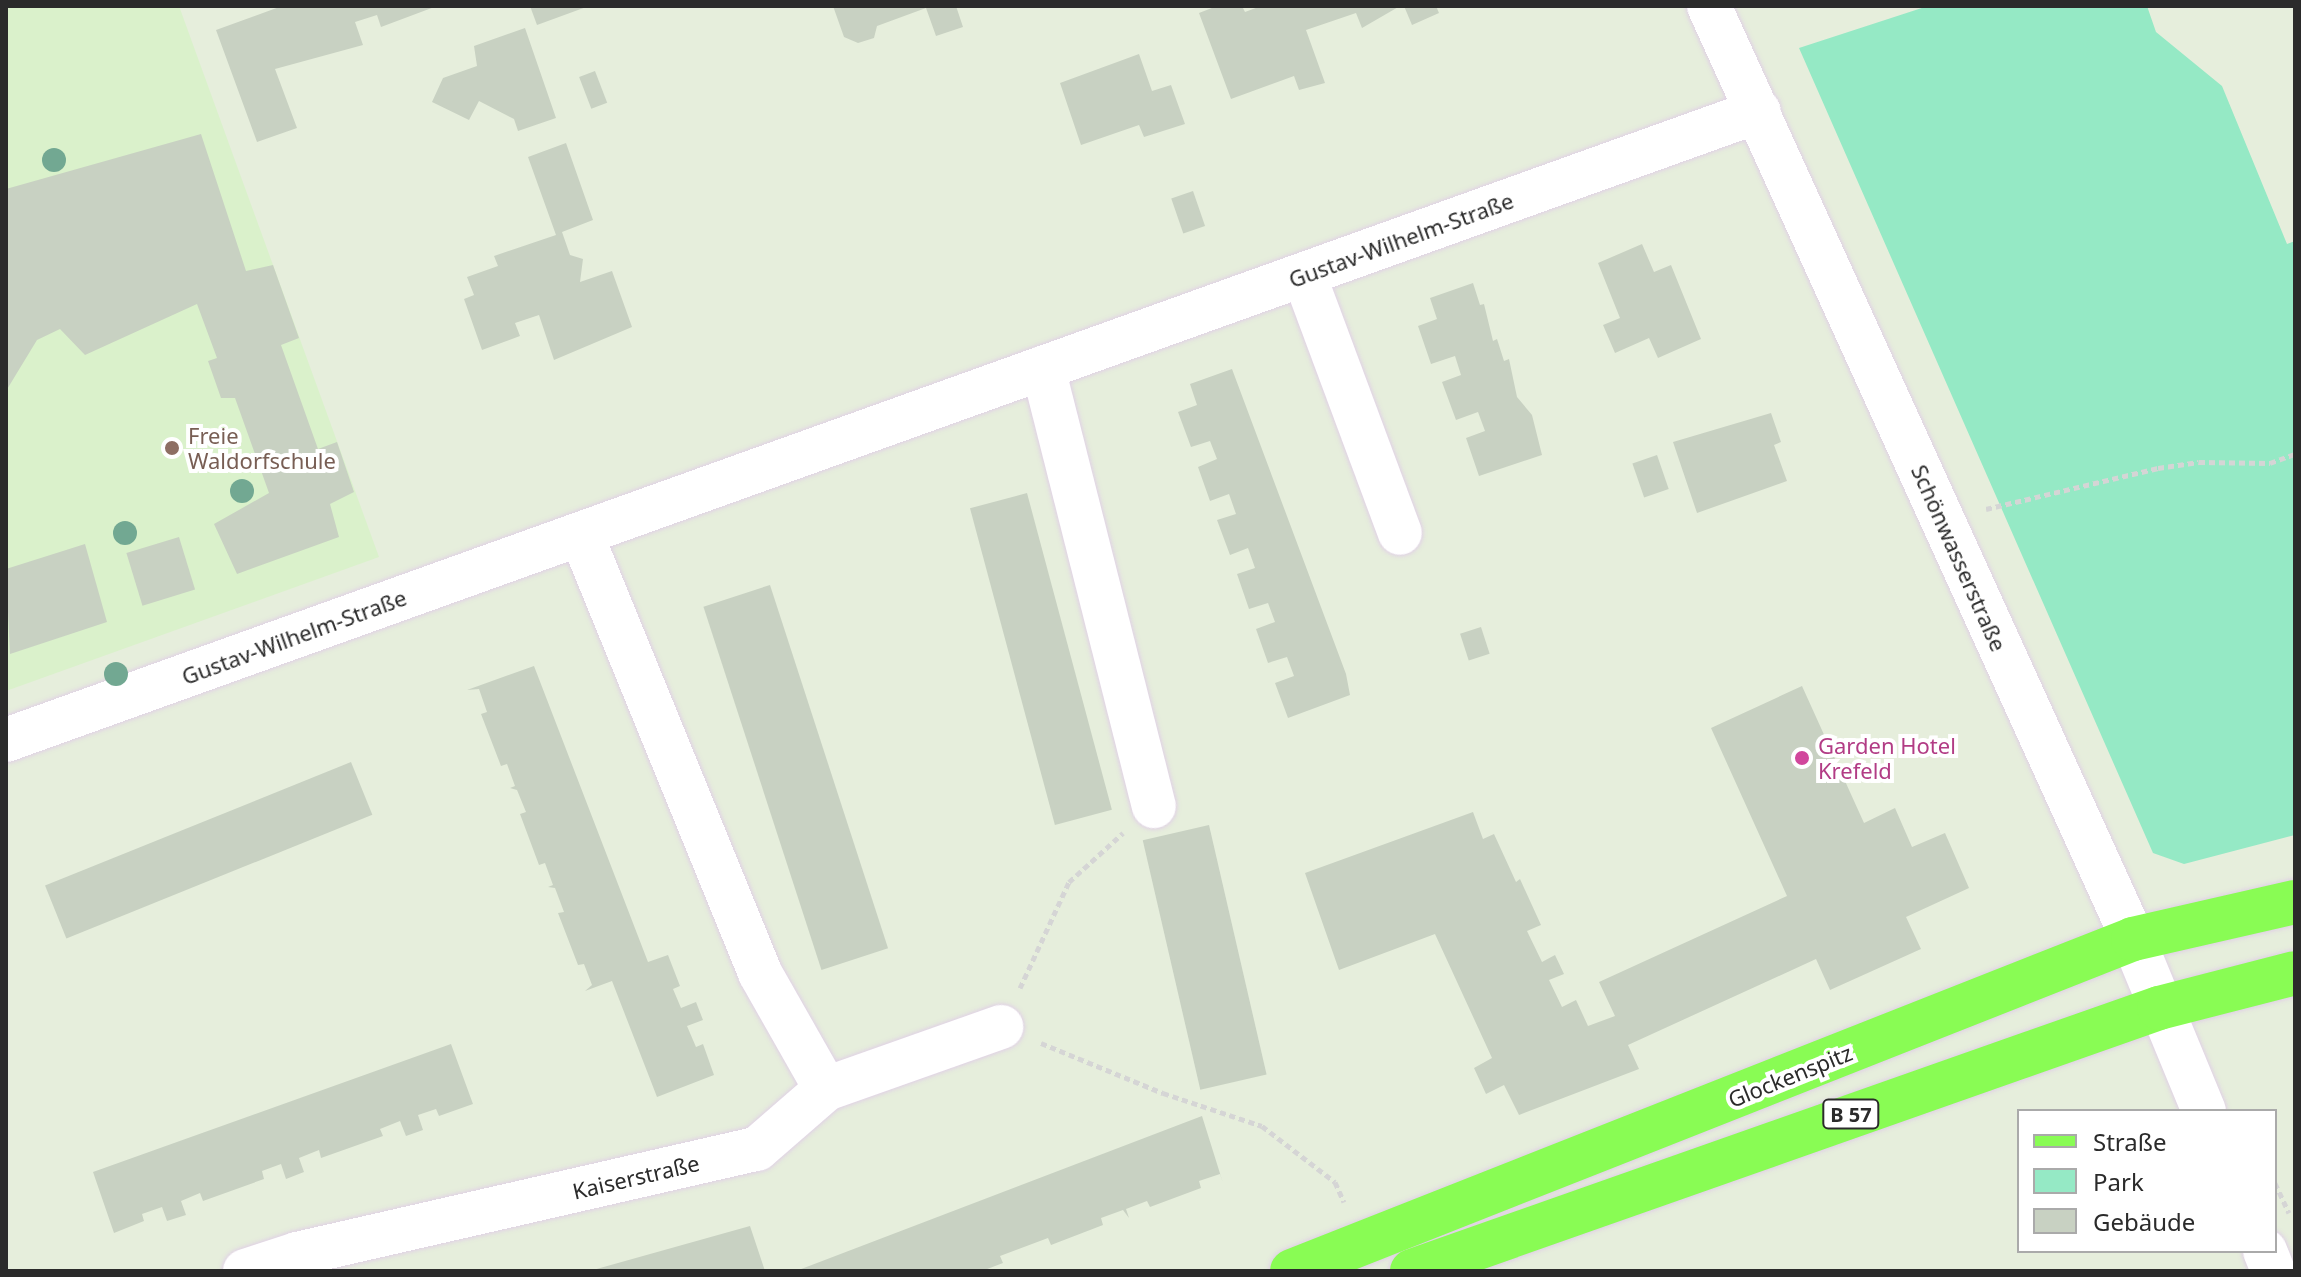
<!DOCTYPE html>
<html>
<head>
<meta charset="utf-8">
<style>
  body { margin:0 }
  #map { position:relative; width:2301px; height:1277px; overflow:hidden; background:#e6eedc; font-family:"Noto Sans",sans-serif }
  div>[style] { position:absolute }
  .education>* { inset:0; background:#daf1cb }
  .green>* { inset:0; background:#95e9c5 }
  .building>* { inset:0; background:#c8d1c2; transform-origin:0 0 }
  .path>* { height:5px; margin-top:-2.5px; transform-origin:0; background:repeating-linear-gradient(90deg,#d5d5d5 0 6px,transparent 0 10px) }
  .roads { filter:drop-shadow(0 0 2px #e0d1e5) drop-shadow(0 0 2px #e0d1e5) }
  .minor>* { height:44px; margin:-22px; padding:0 22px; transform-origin:22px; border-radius:22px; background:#fff }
  .major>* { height:44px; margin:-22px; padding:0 22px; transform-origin:22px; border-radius:22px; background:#89fc54 }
  .trees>* { width:24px; height:24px; margin:-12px; border-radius:50%; background:#72a892 }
  .dots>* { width:22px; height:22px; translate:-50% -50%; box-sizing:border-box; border:4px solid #fff; border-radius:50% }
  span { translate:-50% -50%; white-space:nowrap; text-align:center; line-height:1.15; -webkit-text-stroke:8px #fff; paint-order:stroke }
  .shield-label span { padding:2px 6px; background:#fff; border:2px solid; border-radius:6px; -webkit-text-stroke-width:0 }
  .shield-label { font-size:20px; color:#2b2b2b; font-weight:700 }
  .street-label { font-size:22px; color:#2b2b2b }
  .education-label { font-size:22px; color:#785e54 }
  .left { translate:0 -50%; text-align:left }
  .hotel-label { font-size:22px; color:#b23c85 }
  .frame { position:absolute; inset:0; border:8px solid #2b2b2b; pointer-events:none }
  .legend { position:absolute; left:2017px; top:1109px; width:260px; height:144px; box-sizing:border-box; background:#fff; border:2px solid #aaa; margin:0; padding:10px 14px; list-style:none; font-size:24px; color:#2b2b2b }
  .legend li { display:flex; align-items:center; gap:16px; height:40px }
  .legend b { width:40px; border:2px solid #aaa }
</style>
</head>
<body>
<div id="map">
  <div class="education">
    <div style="clip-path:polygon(6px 6px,179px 6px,379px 557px,6px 691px)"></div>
  </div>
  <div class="green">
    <div style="clip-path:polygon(1928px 6px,2147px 6px,2156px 32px,2222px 86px,2287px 244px,2295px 241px,2295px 835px,2184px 864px,2153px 853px,1799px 48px)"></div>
  </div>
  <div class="building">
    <div style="clip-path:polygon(282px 6px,437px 6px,381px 27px,377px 15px,355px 22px,363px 45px,275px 69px,297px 128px,257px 142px,216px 30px)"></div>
    <div style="clip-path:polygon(530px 6px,589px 6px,537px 25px)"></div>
    <div style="clip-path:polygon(833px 6px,956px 6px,963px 27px,936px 36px,926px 8px,877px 26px,874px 38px,858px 43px,844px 37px)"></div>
    <div style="clip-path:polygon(1217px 6px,1242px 6px,1245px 12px,1261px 6px,1400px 6px,1362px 28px,1356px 13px,1306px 30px,1325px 83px,1299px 90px,1294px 76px,1231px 99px,1199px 13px)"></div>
    <div style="clip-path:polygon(1404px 6px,1436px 6px,1439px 13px,1412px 25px)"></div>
    <div style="clip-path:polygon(525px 28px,556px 118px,518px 131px,514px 119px,479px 101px,469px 120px,432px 102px,443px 78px,477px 66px,474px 46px)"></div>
    <div style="clip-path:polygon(1139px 54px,1152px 91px,1171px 85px,1185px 124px,1144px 137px,1139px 125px,1081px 145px,1060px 83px)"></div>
    <div style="left:595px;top:71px;width:34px;height:17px;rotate:69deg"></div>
    <div style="clip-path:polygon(201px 134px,246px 271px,273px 265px,299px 338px,281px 345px,318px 449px,337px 442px,354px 492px,330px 504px,339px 537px,237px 574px,214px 524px,269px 493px,235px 398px,221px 398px,208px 361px,217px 358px,197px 304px,85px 355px,60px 329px,37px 340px,6px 391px,6px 189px)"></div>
    <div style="clip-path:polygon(566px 143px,593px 220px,562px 232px,570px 255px,583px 259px,580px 282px,612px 271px,632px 327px,554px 360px,539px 315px,515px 323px,520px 336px,482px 350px,464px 299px,474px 295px,467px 277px,498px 266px,494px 256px,556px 235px,528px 157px)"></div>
    <div style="left:1193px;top:191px;width:37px;height:23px;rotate:71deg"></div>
    <div style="clip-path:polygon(1642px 244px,1654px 272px,1671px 265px,1701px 339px,1658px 358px,1649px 338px,1615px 353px,1603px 325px,1620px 318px,1598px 263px)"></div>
    <div style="clip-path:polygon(1473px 283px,1480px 305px,1484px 304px,1493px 341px,1497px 339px,1504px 361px,1509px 359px,1517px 397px,1532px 415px,1542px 455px,1479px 476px,1466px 438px,1485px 431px,1478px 412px,1456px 420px,1442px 382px,1461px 375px,1455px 356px,1431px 364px,1418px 326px,1437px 319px,1430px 298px)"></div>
    <div style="clip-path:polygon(1232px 369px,1346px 674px,1350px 695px,1288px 718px,1275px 683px,1294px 676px,1287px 657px,1268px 663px,1256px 629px,1275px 622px,1268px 603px,1249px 609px,1237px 574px,1255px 568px,1248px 548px,1230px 555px,1217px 520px,1236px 514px,1229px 494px,1210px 501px,1198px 467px,1217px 459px,1210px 441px,1191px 447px,1178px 412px,1197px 405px,1190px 384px)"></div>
    <div style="clip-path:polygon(1771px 413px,1781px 442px,1774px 445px,1787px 481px,1697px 513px,1673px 442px)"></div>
    <div style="left:1657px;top:455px;width:36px;height:26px;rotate:71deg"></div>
    <div style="left:1027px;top:493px;width:328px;height:59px;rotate:75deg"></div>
    <div style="left:179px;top:537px;width:55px;height:55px;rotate:73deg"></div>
    <div style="clip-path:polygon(85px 544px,107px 622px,10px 654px,6px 569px)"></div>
    <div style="left:770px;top:585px;width:382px;height:70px;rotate:72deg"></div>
    <div style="left:1481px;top:627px;width:28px;height:22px;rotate:72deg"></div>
    <div style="clip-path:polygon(534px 666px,648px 962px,668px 955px,680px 986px,673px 989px,681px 1008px,696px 1002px,703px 1020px,687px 1026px,696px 1047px,703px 1044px,714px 1075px,657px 1097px,612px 981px,585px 991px,592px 985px,584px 964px,578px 965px,558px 913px,564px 912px,555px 888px,548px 887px,553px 885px,545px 863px,539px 865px,520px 814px,526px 812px,517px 790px,510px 788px,515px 786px,507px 764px,501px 766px,481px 714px,487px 712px,479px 689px,467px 690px)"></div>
    <div style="clip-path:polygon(1802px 686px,1864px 823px,1895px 808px,1912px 847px,1945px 833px,1969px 888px,1906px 917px,1921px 949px,1830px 990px,1816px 959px,1628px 1045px,1639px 1069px,1519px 1115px,1504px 1085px,1486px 1094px,1474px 1068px,1492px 1058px,1435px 934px,1339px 970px,1305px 873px,1473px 812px,1483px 839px,1494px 834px,1516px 882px,1520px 879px,1541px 925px,1527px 931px,1542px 962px,1555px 955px,1564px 974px,1549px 980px,1562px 1007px,1576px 1000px,1588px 1026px,1615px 1016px,1599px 982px,1787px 896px,1711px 728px)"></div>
    <div style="left:351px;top:762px;width:57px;height:330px;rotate:68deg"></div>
    <div style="left:1209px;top:825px;width:256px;height:68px;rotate:77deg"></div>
    <div style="clip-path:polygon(451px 1044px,473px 1104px,439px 1116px,436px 1109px,418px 1115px,423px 1130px,406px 1136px,400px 1121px,380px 1129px,383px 1136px,321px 1158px,319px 1150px,299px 1158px,304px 1172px,286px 1179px,281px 1164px,262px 1171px,264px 1179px,203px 1201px,200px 1193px,181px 1201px,186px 1215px,167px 1221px,162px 1207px,142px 1214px,144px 1221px,114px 1233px,93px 1172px)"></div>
    <div style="clip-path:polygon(1202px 1116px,1223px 1183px,1220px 1174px,1199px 1181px,1201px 1188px,1150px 1207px,1147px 1201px,1126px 1209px,1129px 1218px,1123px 1210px,1101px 1218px,1103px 1225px,1051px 1245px,1048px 1238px,1000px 1256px,1003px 1263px,982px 1271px,796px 1271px)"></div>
    <div style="clip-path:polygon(750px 1226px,765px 1271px,593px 1271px,593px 1270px)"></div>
  </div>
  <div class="path">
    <div style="left:1986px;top:509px;width:177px;rotate:-13.4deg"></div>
    <div style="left:2158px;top:468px;width:41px;rotate:-8.3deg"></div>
    <div style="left:2199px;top:462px;width:71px;rotate:0.8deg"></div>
    <div style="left:2270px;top:463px;width:27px;rotate:-20deg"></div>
    <div style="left:1020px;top:988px;width:117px;rotate:-65.2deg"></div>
    <div style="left:1069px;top:882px;width:73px;rotate:-42.2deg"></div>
    <div style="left:1041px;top:1043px;width:132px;rotate:22.3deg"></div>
    <div style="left:1163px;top:1093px;width:104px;rotate:18.4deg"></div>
    <div style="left:1262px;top:1126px;width:92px;rotate:37.5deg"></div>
    <div style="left:1335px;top:1182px;width:22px;rotate:66deg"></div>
    <div style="left:2275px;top:1183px;width:33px;rotate:65deg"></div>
  </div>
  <div class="roads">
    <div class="minor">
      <div style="left:1709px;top:6px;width:1025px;rotate:65.56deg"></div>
      <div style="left:2133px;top:939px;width:186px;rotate:67.6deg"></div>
      <div style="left:1304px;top:275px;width:275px;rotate:69.6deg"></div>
      <div style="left:1043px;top:368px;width:452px;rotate:75.8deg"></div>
      <div style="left:581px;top:534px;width:474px;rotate:67.8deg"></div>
      <div style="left:760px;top:973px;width:133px;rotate:60.4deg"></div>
      <div style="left:6px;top:740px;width:1862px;rotate:-19.74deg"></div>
      <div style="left:2265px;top:1251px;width:22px;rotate:68deg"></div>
      <div style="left:245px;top:1271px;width:55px;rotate:-18.1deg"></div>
      <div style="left:297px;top:1254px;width:472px;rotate:-12.9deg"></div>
      <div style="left:757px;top:1149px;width:91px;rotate:-41deg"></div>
      <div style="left:826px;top:1089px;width:186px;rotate:-19.5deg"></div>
    </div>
    <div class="major">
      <div style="left:1292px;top:1271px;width:904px;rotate:-21.54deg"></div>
      <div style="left:2133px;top:939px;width:166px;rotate:-12.9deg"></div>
      <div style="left:1412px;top:1271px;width:792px;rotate:-19.4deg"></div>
      <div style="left:2159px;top:1008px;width:140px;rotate:-14.4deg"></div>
    </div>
  </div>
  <div class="trees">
    <div style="left:54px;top:160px"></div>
    <div style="left:242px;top:491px"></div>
    <div style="left:125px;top:533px"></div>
    <div style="left:116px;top:674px"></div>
  </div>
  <div class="dots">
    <div style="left:172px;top:448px;background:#8d6e63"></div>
    <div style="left:1802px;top:758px;background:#d1479c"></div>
  </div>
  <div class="shield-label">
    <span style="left:1851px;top:1114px">B 57</span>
  </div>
  <div class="street-label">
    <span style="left:1401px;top:240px;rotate:-20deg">Gustav-Wilhelm-Straße</span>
    <span style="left:1959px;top:558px;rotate:66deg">Schönwasserstraße</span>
    <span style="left:294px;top:637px;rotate:-20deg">Gustav-Wilhelm-Straße</span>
    <span style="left:1790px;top:1076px;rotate:-22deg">Glockenspitz</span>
    <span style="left:636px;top:1177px;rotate:-13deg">Kaiserstraße</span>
  </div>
  <div class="education-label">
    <span class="left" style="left:188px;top:448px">Freie<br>Waldorfschule</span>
  </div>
  <div class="hotel-label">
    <span class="left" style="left:1818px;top:758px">Garden Hotel<br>Krefeld</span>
  </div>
  <div class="frame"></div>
  <ul class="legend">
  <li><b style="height:10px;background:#89fc54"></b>Straße</li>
  <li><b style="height:22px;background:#95e9c5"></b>Park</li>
  <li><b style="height:22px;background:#c8d1c2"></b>Gebäude</li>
  </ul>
</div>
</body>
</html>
